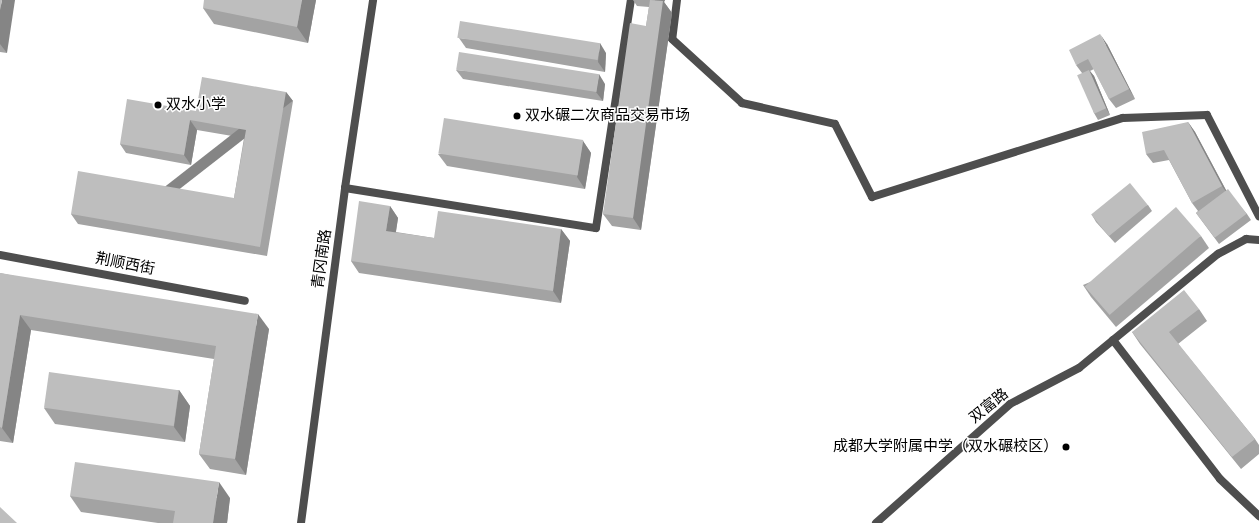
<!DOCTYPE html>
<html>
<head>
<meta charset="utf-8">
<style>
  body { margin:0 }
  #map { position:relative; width:1259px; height:523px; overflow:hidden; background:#fff; font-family:"Sofia Sans Condensed","Noto Sans SC",sans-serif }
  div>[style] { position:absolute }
  .service>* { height:8px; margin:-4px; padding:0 4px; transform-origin:4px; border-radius:4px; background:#4e4e4e }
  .minor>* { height:8px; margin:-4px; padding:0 4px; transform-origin:4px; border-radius:4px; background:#4e4e4e }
  .wall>* { inset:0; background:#a3a3a3 }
  .shaded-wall>* { inset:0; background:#858585; transform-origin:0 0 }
  .building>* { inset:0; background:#bebebe; transform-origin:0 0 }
  .dots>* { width:11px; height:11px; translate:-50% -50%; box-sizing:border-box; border:2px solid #fff; border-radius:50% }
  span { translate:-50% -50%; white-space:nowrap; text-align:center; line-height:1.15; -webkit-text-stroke:3px #fff; paint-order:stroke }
  .poi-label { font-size:15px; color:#000 }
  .left { translate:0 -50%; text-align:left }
  .right { translate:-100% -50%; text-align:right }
  .street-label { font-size:15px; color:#000 }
</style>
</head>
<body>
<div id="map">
  <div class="service">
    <div style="left:345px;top:188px;width:254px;rotate:9.1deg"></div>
    <div style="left:596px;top:228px;width:231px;rotate:-81.3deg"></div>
  </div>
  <div class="minor">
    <div style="left:677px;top:0;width:39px;rotate:97deg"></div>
    <div style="left:672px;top:39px;width:95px;rotate:42.4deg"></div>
    <div style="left:742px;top:103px;width:95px;rotate:12.7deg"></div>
    <div style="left:835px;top:124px;width:82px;rotate:63.1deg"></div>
    <div style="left:872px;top:197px;width:263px;rotate:-17.5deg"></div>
    <div style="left:1123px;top:118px;width:84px;rotate:-2deg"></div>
    <div style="left:1207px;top:115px;width:114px;rotate:62.8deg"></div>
    <div style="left:0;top:255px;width:249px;rotate:10.6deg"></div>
    <div style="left:1113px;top:340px;width:175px;rotate:52.4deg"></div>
    <div style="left:1220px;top:479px;width:54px;rotate:43.5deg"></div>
    <div style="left:301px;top:523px;width:338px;rotate:-82.5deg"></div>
    <div style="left:345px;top:188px;width:190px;rotate:-81.5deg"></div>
    <div style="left:876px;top:523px;width:179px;rotate:-41.6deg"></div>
    <div style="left:1010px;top:404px;width:78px;rotate:-27.6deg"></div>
    <div style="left:1079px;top:368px;width:180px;rotate:-39.4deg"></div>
    <div style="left:1218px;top:254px;width:32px;rotate:-28deg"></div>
    <div style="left:1246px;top:239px;width:13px;rotate:4deg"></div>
  </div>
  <div class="wall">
    <div style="clip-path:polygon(0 0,7px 53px,0 52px)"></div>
    <div style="clip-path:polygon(316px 0,308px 43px,214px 24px,203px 8px)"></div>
    <div style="clip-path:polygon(633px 0,665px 0,664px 2px,672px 13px,641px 230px,612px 226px,603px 214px,646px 26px,649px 7px,637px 6px)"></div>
    <div style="clip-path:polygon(459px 38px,606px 53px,605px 72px,466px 48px)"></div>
    <div style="clip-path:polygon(1107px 44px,1135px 99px,1116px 108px,1109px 99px,1094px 69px,1090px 71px,1094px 76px,1110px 115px,1098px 120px,1094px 113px,1082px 73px,1076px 65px)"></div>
    <div style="clip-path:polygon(456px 70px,605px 84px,603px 101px,463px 79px)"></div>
    <div style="clip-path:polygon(286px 92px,293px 101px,267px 256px,78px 224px,71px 214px,234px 198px,244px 138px,197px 130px,191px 165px,126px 153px,120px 144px,196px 111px)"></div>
    <div style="clip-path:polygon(1188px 122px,1195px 132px,1226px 190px,1247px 214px,1251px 220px,1219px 244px,1196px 213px,1198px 211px,1192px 203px,1169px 160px,1153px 163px,1146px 154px)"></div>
    <div style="clip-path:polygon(583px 141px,591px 153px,585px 189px,447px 166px,438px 154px)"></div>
    <div style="clip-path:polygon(1148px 205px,1152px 211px,1115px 243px,1096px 222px,1092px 215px)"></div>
    <div style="clip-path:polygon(390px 206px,398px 218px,396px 232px,434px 238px,561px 229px,570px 241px,561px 303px,359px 273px,351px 261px)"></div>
    <div style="clip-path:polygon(1201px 236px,1209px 248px,1116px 327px,1091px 297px,1083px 285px)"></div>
    <div style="clip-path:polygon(0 273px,269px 329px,246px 475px,210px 469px,199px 454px,214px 359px,31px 330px,13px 443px,0 441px)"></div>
    <div style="clip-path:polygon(1199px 309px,1207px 321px,1178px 344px,1255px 439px,1259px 445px,1259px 454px,1241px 469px,1140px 344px,1132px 332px)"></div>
    <div style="clip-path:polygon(179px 390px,190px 406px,185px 442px,55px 424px,44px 408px)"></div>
    <div style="clip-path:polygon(70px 496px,230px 498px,227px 523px,158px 523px,81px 512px)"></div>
  </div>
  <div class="shaded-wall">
    <div style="clip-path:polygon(2px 0,15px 0,7px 53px,0 44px,0 10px)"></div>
    <div style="clip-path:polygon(302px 0,316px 0,308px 43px,297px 27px)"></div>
    <div style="clip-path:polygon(655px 0,665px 0,664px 2px,672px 13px,641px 230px,633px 218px)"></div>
    <div style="clip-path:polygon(1100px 34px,1107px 44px,1135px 99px,1129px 89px)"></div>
    <div style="clip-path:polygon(600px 43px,606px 53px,605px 72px,598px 62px)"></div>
    <div style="clip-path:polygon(1089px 70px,1094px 76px,1110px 115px,1106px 108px)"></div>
    <div style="clip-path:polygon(599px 74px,605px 84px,603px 101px,596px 92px)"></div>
    <div style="left:286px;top:92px;width:11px;height:157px;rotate:52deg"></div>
    <div style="clip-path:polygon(190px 120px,197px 130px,191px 165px,184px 155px)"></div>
    <div style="clip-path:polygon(1188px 122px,1195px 132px,1229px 196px,1222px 186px)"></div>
    <div style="clip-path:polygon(583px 141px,591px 153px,585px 189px,577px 177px)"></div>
    <div style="clip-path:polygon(390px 206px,398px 218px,394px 243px,386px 231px)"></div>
    <div style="clip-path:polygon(561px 229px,570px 241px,561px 303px,553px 291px)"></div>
    <div style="clip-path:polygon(258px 314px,269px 329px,246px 475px,235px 459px)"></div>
    <div style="clip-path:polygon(20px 315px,31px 330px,13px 443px,2px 428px)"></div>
    <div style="clip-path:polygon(179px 390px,190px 406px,185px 442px,174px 427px)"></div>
    <div style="clip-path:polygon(219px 482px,230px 498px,227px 523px,213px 523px)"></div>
  </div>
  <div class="building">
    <div style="clip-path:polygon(0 0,2px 0,0 10px)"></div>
    <div style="clip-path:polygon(204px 0,302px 0,297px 27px,203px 8px)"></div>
    <div style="clip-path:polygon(650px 0,663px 1px,633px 218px,603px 214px,630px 23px,646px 26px)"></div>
    <div style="left:460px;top:21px;width:142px;height:17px;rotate:9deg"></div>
    <div style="clip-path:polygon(1100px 34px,1129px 89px,1109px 99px,1088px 59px,1076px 65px,1069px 50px)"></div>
    <div style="left:459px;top:52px;width:142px;height:18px;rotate:9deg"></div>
    <div style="left:1089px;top:70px;width:42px;height:13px;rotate:66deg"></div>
    <div style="clip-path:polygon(202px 77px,286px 92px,260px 247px,71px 214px,78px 171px,234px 198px,246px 130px,190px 120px,184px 155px,120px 144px,127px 99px,196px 111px)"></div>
    <div style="left:444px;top:118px;width:141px;height:36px;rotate:9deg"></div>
    <div style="clip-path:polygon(1188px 122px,1222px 186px,1192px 203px,1164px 150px,1146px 154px,1142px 132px)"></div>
    <div style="left:1130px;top:183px;width:28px;height:50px;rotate:51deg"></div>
    <div style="left:1228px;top:189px;width:31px;height:40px;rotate:53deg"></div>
    <div style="clip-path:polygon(359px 201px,390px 206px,386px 231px,434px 238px,438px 211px,561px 229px,553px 291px,351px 261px)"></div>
    <div style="left:1176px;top:207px;width:38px;height:121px;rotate:49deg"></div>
    <div style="clip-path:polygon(0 273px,258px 314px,235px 459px,199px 454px,216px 346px,20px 315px,2px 428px,0 427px)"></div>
    <div style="clip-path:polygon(1184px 290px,1199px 309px,1169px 332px,1255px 439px,1232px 457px,1132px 332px)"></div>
    <div style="left:49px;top:372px;width:131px;height:36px;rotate:8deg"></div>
    <div style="clip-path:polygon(75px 462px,219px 482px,213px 523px,173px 523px,175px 511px,70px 496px)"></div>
    <div style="clip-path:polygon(0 507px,17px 523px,0 523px)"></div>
  </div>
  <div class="dots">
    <div style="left:158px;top:105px;background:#000"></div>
    <div style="left:517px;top:116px;background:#000"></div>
    <div style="left:1066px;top:447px;background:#000"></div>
  </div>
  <div class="poi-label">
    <span class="left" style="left:166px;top:105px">双水小学</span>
    <span class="left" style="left:525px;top:116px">双水碾二次商品交易市场</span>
    <span class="right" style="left:1058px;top:447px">成都大学附属中学（双水碾校区）</span>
  </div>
  <div class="street-label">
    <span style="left:322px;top:259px;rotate:-82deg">青冈南路</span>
    <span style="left:125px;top:264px;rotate:11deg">荆顺西街</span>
    <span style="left:989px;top:406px;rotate:-39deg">双富路</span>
  </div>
</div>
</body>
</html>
